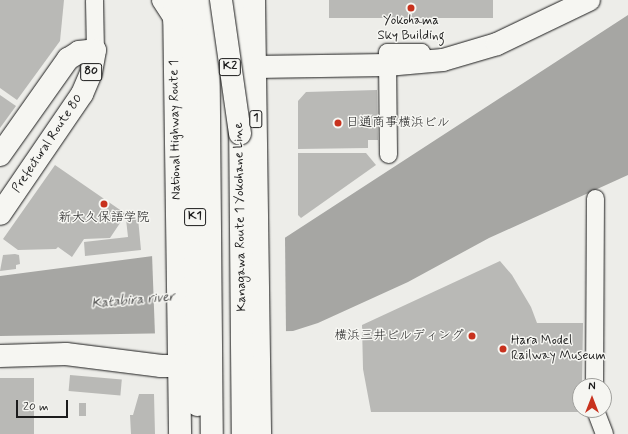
<!DOCTYPE html>
<html>
<head>
<meta charset="utf-8">
<style>
  body { margin:0 }
  #map { position:relative; width:628px; height:434px; overflow:hidden; background:#edede9; font-family:Mynerve,"Klee One",sans-serif }
  div>[style] { position:absolute }
  .water>* { inset:0; background:#a6a6a3 }
  .pier>* { inset:0; background:#edede9 }
  .building>* { inset:0; background:#b9b9b6; transform-origin:0 0 }
  .roads { filter:drop-shadow(0 0 1px #1c1c1c) drop-shadow(0 0 1px #1c1c1c) }
  .street>* { height:17px; margin:-8.5px; padding:0 8.5px; transform-origin:8.5px; border-radius:8.5px; background:#f6f6f2 }
  .secondary>* { height:22px; margin:-11px; padding:0 11px; transform-origin:11px; border-radius:11px; background:#f6f6f2 }
  .primary>* { height:22px; margin:-11px; padding:0 11px; transform-origin:11px; border-radius:11px; background:#f6f6f2 }
  .highway>* { height:22px; margin:-11px; padding:0 11px; transform-origin:11px; border-radius:11px; background:#f6f6f2 }
  .bridges { filter:drop-shadow(0 0 1px #1c1c1c) drop-shadow(0 0 1px #1c1c1c) }
  .highway-bridge>* { height:22px; margin:-11px; padding:0 11px; transform-origin:11px; border-radius:11px; background:#f6f6f2 }
  .dots>* { width:11px; height:11px; translate:-50% -50%; box-sizing:border-box; border:2px solid #f6f6f2; border-radius:50% }
  span { translate:-50% -50%; white-space:nowrap; text-align:center; line-height:1.15; -webkit-text-stroke:3px #f6f6f2; paint-order:stroke }
  .shield-label span { padding:1px 3px; background:#f6f6f2; border:1px solid; border-radius:3px; -webkit-text-stroke-width:0 }
  .shield-label { font-size:12px; color:#1c1c1c; font-weight:700 }
  .poi-label { font-size:13px; color:#1c1c1c }
  .left { translate:0 -50%; text-align:left }
  .right { translate:-100% -50%; text-align:right }
  .street-label { font-size:13px; color:#1c1c1c }
  .water-label { font-size:14px; color:#535352; font-style:italic }
  .north { position:absolute; left:572px; top:378px; width:40px; height:40px; box-sizing:border-box; background:#f6f6f2; border:1px solid #9f9f9c; border-radius:50%; rotate:0deg; font-size:11px; font-weight:700; line-height:16px; text-align:center; color:#1c1c1c }
  .north::after { content:''; display:block; margin:auto; width:14px; height:18px; background:#c8321e; clip-path:polygon(50% 0,100% 100%,50% 72%,0 100%) }
  .scale { position:absolute; left:16px; top:400px; width:52px; height:18px; box-sizing:border-box; border:2px solid #1c1c1c; border-top:0; padding-left:5px; font-size:12px; line-height:14px; white-space:nowrap; color:#1c1c1c; -webkit-text-stroke:3px #f6f6f2; paint-order:stroke }
</style>
</head>
<body>
<div id="map">
  <div class="water">
    <div style="clip-path:polygon(628px 15px,628px 175px,489px 238px,408px 282px,318px 323px,293px 331px,0 336px,0 276px,283px 239px)"></div>
  </div>
  <div class="pier">
    <div style="clip-path:polygon(285px 237px,286px 333px,155px 335px,152px 254px)"></div>
  </div>
  <div class="building">
    <div style="clip-path:polygon(0 0,64px 0,60px 41px,17px 100px,0 88px)"></div>
    <div style="left:329px;top:0;width:164px;height:18px"></div>
    <div style="clip-path:polygon(377px 90px,378px 140px,368px 140px,368px 148px,298px 149px,298px 101px,306px 92px)"></div>
    <div style="clip-path:polygon(0 95px,16px 106px,0 128px)"></div>
    <div style="clip-path:polygon(298px 153px,366px 153px,376px 165px,301px 218px,298px 215px)"></div>
    <div style="clip-path:polygon(55px 165px,126px 214px,110px 238px,84px 239px,72px 257px,58px 247px,56px 249px,18px 250px,3px 239px)"></div>
    <div style="clip-path:polygon(138px 218px,141px 250px,85px 256px,84px 242px,128px 237px,126px 219px)"></div>
    <div style="clip-path:polygon(15px 254px,19px 255px,20px 264px,16px 265px,16px 269px,0 271px,3px 255px)"></div>
    <div style="clip-path:polygon(500px 261px,512px 275px,531px 307px,537px 323px,583px 323px,582px 386px,580px 386px,580px 410px,582px 412px,371px 412px,363px 369px,362px 325px)"></div>
    <div style="left:70px;top:375px;width:52px;height:16px;rotate:5deg"></div>
    <div style="left:0;top:378px;width:34px;height:56px"></div>
    <div style="clip-path:polygon(139px 394px,154px 394px,155px 434px,131px 434px,130px 415px,133px 415px)"></div>
    <div style="left:79px;top:403px;width:7px;height:13px"></div>
  </div>
  <div class="roads">
    <div class="street">
      <div style="left:94px;top:0;width:50px;rotate:88.9deg"></div>
      <div style="left:160px;top:0;width:20px;rotate:57deg"></div>
      <div style="left:171px;top:17px;width:7px;rotate:82deg"></div>
      <div style="left:388px;top:154px;width:102px;rotate:-90.6deg"></div>
      <div style="left:387px;top:52px;width:34px"></div>
      <div style="left:421px;top:52px;width:9px;rotate:72deg"></div>
      <div style="left:594px;top:386px;width:188px;rotate:-89.7deg"></div>
      <div style="left:595px;top:410px;width:25px;rotate:69deg"></div>
    </div>
    <div class="secondary">
      <div style="left:255px;top:67px;width:132px;rotate:-0.9deg"></div>
      <div style="left:387px;top:65px;width:56px;rotate:-5.1deg"></div>
      <div style="left:443px;top:60px;width:56px;rotate:-16.5deg"></div>
      <div style="left:497px;top:44px;width:102px;rotate:-25.6deg"></div>
      <div style="left:0;top:356px;width:66px;rotate:-1.7deg"></div>
      <div style="left:66px;top:354px;width:96px;rotate:7.2deg"></div>
      <div style="left:161px;top:366px;width:19px"></div>
    </div>
    <div class="primary">
      <div style="left:0;top:155px;width:118px;rotate:-54.7deg"></div>
      <div style="left:68px;top:59px;width:13px;rotate:-32deg"></div>
      <div style="left:79px;top:52px;width:16px;rotate:-7deg"></div>
      <div style="left:95px;top:50px;width:23px;rotate:100deg"></div>
      <div style="left:91px;top:73px;width:23px;rotate:113deg"></div>
      <div style="left:82px;top:94px;width:145px;rotate:124.3deg"></div>
    </div>
    <div class="highway">
      <div style="left:174px;top:0;width:434px;rotate:89.2deg"></div>
      <div style="left:193px;top:0;width:405px;rotate:89.4deg"></div>
      <div style="left:208px;top:0;width:434px;rotate:89.5deg"></div>
      <div style="left:238px;top:0;width:77px;rotate:89.3deg"></div>
      <div style="left:254px;top:0;width:434px;rotate:89.2deg"></div>
      <div style="left:240px;top:115px;width:319px;rotate:89.5deg"></div>
    </div>
  </div>
  <div class="bridges">
    <div class="highway-bridge">
      <div style="left:221px;top:0;width:135px;rotate:81.9deg"></div>
    </div>
  </div>
  <div class="dots">
    <div style="left:411px;top:8px;background:#c8321e"></div>
    <div style="left:338px;top:123px;background:#c8321e"></div>
    <div style="left:104px;top:204px;background:#c8321e"></div>
    <div style="left:472px;top:336px;background:#c8321e"></div>
    <div style="left:503px;top:349px;background:#c8321e"></div>
  </div>
  <div class="shield-label">
    <span style="left:230px;top:67px">K2</span>
    <span style="left:91px;top:72px">80</span>
    <span style="left:256px;top:119px">1</span>
    <span style="left:195px;top:217px">K1</span>
  </div>
  <div class="poi-label">
    <span style="left:411px;top:29px">Yokohama<br>Sky Building</span>
    <span class="left" style="left:346px;top:123px">日通商事横浜ビル</span>
    <span style="left:104px;top:218px">新大久保語学院</span>
    <span class="right" style="left:464px;top:336px">横浜三井ビルディング</span>
    <span class="left" style="left:511px;top:349px">Hara Model<br>Railway Museum</span>
  </div>
  <div class="street-label">
    <span style="left:176px;top:130px;rotate:-91deg">National Highway Route 1</span>
    <span style="left:48px;top:144px;rotate:-56deg">Prefectural Route 80</span>
    <span style="left:241px;top:217px;rotate:-91deg">Kanagawa Route 1 Yokohane Line</span>
  </div>
  <div class="water-label">
    <span style="left:133px;top:300px;rotate:-5deg">Katabira river</span>
  </div>
  <div class="north">N</div>
  <div class="scale">20 m</div>
</div>
</body>
</html>
